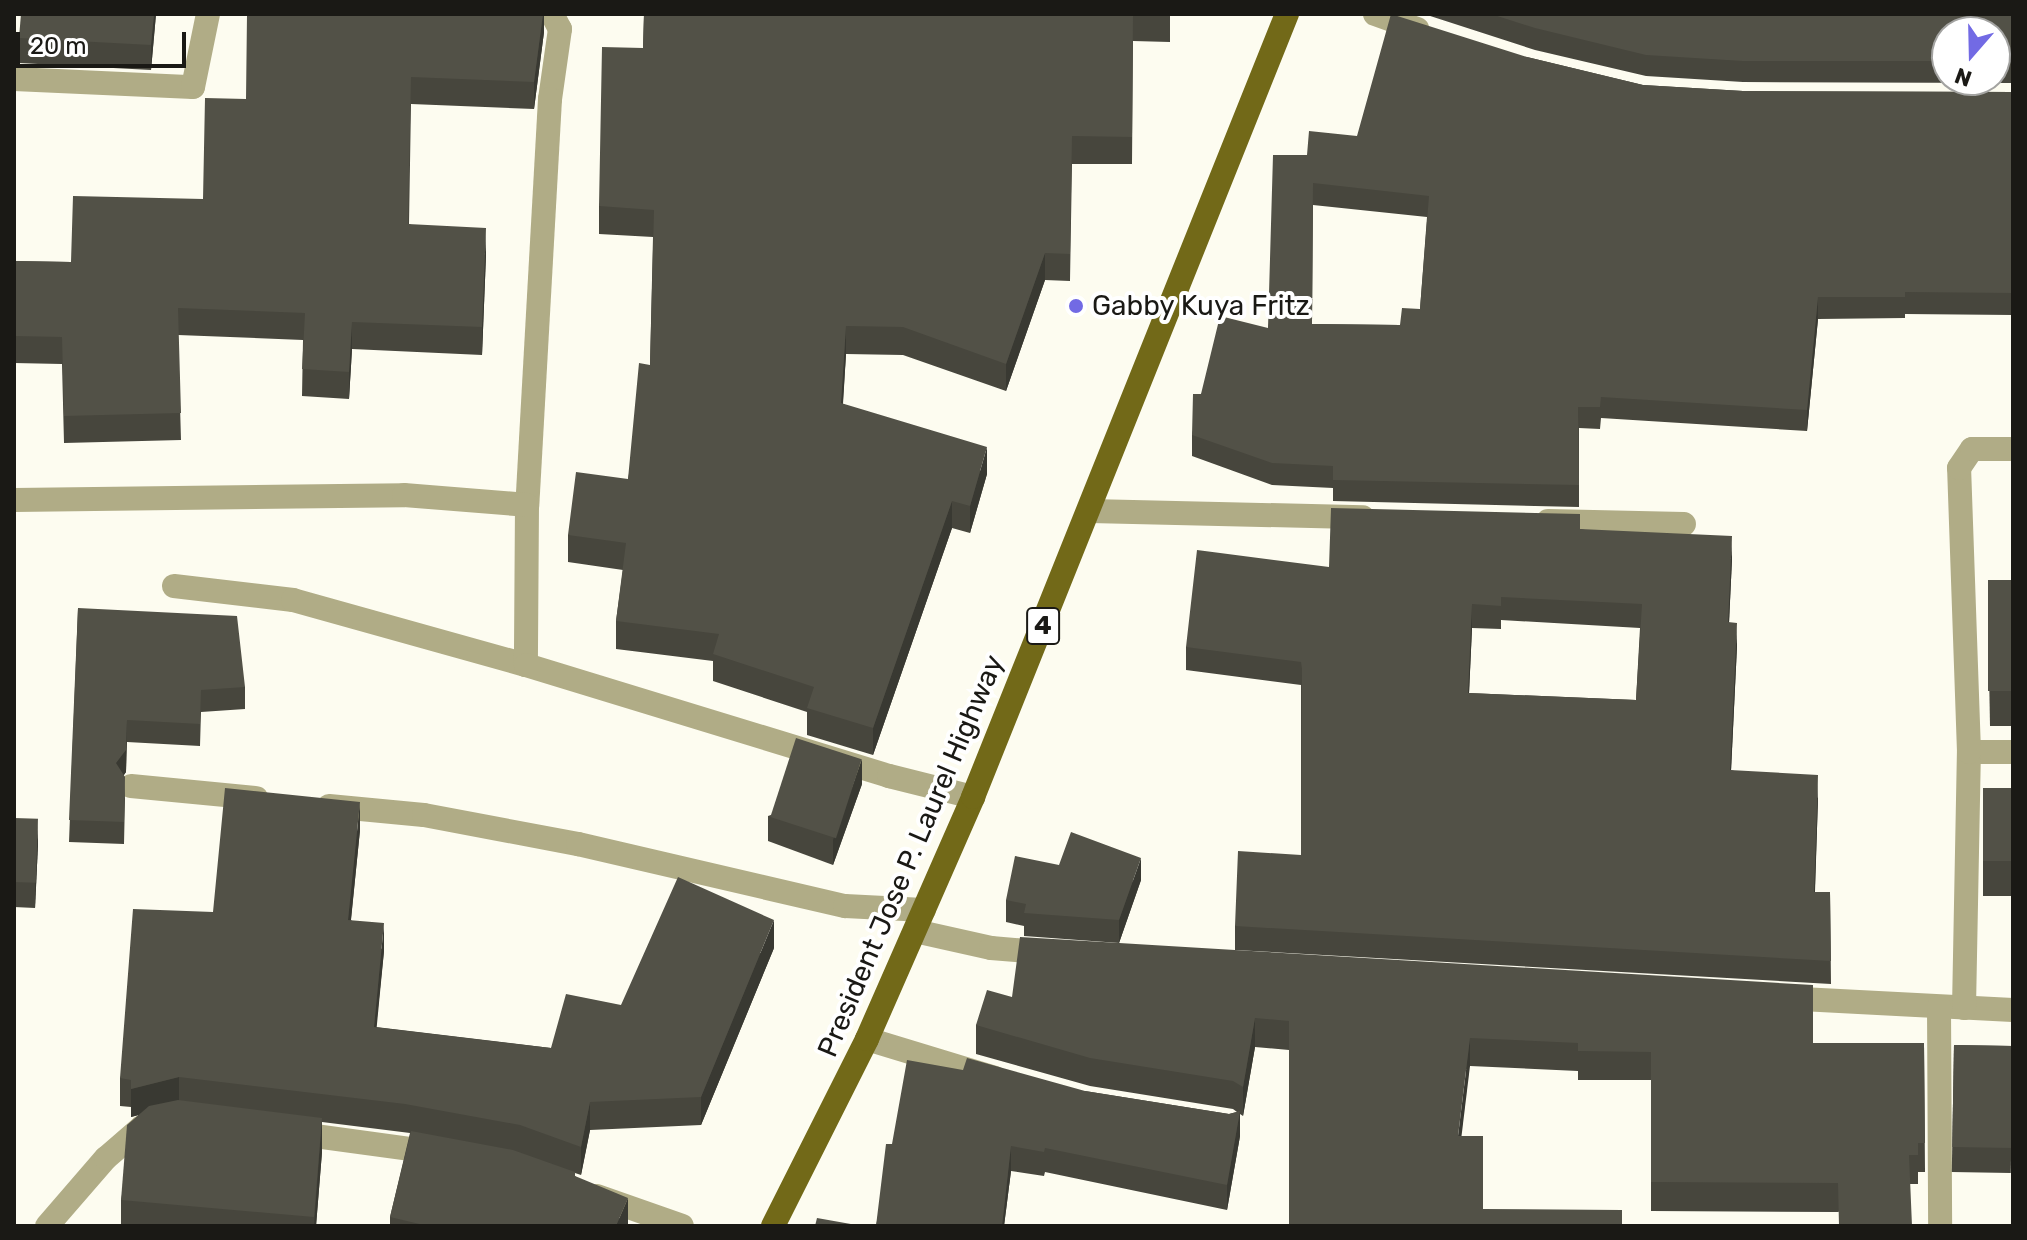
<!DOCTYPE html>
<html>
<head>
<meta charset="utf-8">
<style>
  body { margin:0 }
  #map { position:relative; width:2027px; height:1240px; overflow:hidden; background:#fdfcf0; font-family:Rubik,sans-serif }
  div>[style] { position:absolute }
  .lane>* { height:24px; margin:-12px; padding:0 12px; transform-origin:12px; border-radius:12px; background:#b0ac86 }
  .street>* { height:24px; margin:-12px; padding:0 12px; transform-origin:12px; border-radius:12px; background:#b0ac86 }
  .primary>* { height:24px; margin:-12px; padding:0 12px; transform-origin:12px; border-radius:12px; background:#726918 }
  .wall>* { inset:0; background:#47463d; transform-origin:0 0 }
  .shaded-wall>* { inset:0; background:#393932 }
  .building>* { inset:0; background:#525147; transform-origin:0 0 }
  .dots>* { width:22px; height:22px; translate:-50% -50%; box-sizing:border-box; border:4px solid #fff; border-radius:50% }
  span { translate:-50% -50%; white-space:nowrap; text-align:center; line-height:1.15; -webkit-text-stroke:8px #fff; paint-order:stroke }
  .shield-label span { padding:2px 6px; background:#fff; border:2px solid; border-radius:6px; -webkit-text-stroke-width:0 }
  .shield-label { font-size:26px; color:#1a1915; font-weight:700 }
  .poi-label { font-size:28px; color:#1a1915 }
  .left { translate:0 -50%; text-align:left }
  .street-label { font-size:28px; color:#1a1915 }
  .frame { position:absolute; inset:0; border:16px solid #1a1915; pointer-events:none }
  .north { position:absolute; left:1931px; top:16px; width:80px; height:80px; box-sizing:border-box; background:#fff; border:2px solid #a3a3a1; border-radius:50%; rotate:200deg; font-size:22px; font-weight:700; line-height:32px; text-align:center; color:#1a1915 }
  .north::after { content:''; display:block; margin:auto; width:28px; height:36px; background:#726ae4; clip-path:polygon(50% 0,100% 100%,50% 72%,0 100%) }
  .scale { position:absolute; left:16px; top:32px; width:170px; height:36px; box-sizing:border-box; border:4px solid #1a1915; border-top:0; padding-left:10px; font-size:24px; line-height:28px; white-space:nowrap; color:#1a1915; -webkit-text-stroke:6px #fff; paint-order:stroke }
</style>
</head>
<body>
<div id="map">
  <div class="lane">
    <div style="left:174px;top:586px;width:120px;rotate:6.7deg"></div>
    <div style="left:293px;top:600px;width:242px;rotate:15.6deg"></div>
    <div style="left:293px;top:1133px;width:147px;rotate:7.8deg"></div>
    <div style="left:597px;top:1196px;width:90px;rotate:19.4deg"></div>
    <div style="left:47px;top:1226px;width:90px;rotate:-49.1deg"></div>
    <div style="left:106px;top:1158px;width:48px;rotate:-40.7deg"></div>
    <div style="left:142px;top:1127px;width:11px;rotate:-10deg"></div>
  </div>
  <div class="street">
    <div style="left:552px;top:14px;width:17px;rotate:62deg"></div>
    <div style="left:560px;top:29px;width:71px;rotate:98.1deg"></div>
    <div style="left:550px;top:99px;width:407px;rotate:93.2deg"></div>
    <div style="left:527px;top:505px;width:160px;rotate:90.4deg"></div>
    <div style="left:526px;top:665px;width:380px;rotate:17deg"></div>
    <div style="left:889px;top:776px;width:87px;rotate:14deg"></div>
    <div style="left:1375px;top:14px;width:45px;rotate:19.7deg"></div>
    <div style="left:14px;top:79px;width:179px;rotate:2.6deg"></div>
    <div style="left:193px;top:87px;width:75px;rotate:-78.4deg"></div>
    <div style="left:14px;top:500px;width:390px;rotate:-0.7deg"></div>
    <div style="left:404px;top:495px;width:123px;rotate:4.6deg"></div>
    <div style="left:1090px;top:511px;width:273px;rotate:1.3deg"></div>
    <div style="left:1548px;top:521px;width:136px;rotate:1.3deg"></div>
    <div style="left:1969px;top:752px;width:44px"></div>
    <div style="left:131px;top:786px;width:126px;rotate:5.5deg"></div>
    <div style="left:329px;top:806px;width:95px;rotate:5.4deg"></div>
    <div style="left:424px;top:815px;width:157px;rotate:10.7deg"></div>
    <div style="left:578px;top:844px;width:274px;rotate:13.1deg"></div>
    <div style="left:845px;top:906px;width:79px;rotate:2.9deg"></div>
    <div style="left:915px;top:931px;width:78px;rotate:12.6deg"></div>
    <div style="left:991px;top:948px;width:60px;rotate:4.8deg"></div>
    <div style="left:1782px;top:998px;width:231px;rotate:3deg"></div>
    <div style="left:1939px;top:1007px;width:219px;rotate:89.7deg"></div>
    <div style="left:1964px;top:1008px;width:256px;rotate:-88.9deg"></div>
    <div style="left:1969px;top:752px;width:284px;rotate:-92deg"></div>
    <div style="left:1959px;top:468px;width:23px;rotate:-56deg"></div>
    <div style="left:1972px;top:449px;width:41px"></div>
    <div style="left:867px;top:1039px;width:134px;rotate:16.9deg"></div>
  </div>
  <div class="primary">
    <div style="left:773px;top:1226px;width:209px;rotate:-63.3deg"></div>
    <div style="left:867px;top:1039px;width:264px;rotate:-66.3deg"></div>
    <div style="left:973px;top:797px;width:844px;rotate:-68.15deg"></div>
  </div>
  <div class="wall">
    <div style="clip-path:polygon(156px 14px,151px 70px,19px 63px,19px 38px)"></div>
    <div style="clip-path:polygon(544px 14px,544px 32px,534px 109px,411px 104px,409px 224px,486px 255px,482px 355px,352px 349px,349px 399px,302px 396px,303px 340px,178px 335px,181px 440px,64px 443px,62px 364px,14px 363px,14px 261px,71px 262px,203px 199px,246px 99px)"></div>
    <div style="clip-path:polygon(644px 14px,1170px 14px,1170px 42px,1133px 41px,1132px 164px,1072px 164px,1070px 281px,1045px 280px,1006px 391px,903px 355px,846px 354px,843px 404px,987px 474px,970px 533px,952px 528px,873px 755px,807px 735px,807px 712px,713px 681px,713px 661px,616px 649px,616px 621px,623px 570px,568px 562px,568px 535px,628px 479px,650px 365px,653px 237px,599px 234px,599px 206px,643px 48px)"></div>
    <div style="clip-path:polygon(evenodd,1424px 14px,2013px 14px,2013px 83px,1743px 82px,1646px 76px,1535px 50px,1424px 14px,1947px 32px,1995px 32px,1995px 80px,1947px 80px,1947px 32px)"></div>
    <div style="clip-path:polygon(evenodd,1527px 57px,1643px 85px,1743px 91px,2013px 92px,2013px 315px,1905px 314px,1905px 318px,1818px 319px,1807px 431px,1601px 418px,1600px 429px,1579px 428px,1579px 507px,1333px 501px,1333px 488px,1272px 485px,1192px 456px,1192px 435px,1201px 394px,1268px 328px,1307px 155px,1357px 136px,1527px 57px,1313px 205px,1427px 217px,1420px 309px,1400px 325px,1312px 324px,1313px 205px)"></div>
    <div style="clip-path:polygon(evenodd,1580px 529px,1732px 559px,1729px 622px,1737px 646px,1731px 770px,1818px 798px,1815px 892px,1830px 892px,1831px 984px,1235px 950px,1235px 926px,1301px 855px,1301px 685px,1186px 670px,1186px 647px,1329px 567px,1580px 529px,1501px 620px,1640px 628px,1636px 700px,1469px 693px,1472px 628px,1501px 629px,1501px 620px)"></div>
    <div style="clip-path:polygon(2013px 580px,2013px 726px,1990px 726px,1988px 615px)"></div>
    <div style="clip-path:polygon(78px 608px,245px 687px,245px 709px,201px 712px,200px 746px,127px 742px,126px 772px,124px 775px,125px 799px,124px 844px,69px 842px)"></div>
    <div style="clip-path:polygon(862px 784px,833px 865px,768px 841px,768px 816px)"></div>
    <div style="left:2013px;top:788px;width:108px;height:30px;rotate:90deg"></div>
    <div style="clip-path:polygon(14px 818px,38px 844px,35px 908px,14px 907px)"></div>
    <div style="clip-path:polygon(360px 830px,351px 920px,384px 951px,376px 1027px,551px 1048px,621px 1005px,774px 948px,701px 1125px,590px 1130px,581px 1175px,575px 1173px,575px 1176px,628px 1226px,390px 1226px,390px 1217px,410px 1133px,322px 1122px,322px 1152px,316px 1226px,121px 1226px,121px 1200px,138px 1115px,131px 1117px,131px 1107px,120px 1106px,120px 1078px,213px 912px)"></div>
    <div style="clip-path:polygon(1141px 880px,1119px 943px,1024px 936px,1024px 926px,1006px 922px,1006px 900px)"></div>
    <div style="clip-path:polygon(1012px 997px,1813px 1043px,1924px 1043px,1925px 1172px,1918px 1172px,1918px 1184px,1910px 1184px,1838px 1212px,1651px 1211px,1651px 1080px,1578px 1080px,1578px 1071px,1470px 1066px,1289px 1226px,1289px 1050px,1255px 1047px,1243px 1116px,1240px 1114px,1240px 1136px,1227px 1210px,1045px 1172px,1044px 1176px,1011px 1171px,1004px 1226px,876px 1226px,892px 1144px,1085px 1091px,1229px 1114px,1237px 1112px,1233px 1109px,1090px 1086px,976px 1054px,976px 1025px)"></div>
    <div style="left:1954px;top:1045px;width:59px;height:127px;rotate:1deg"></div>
  </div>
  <div class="shaded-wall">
    <div style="clip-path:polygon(154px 14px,156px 14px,151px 70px,151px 45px)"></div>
    <div style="clip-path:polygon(543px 14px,544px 14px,544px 32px,534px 109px,534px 82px)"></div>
    <div style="clip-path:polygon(486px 228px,486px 255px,482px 355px,482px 327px)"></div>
    <div style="clip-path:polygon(1045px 253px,1045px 280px,1006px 391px,1006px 364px)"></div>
    <div style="clip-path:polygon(1818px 297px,1818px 319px,1807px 431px,1807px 410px)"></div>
    <div style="clip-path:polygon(352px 322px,352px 349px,349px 399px,349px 372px)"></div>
    <div style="clip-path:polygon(846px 326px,846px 354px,841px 431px,841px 403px)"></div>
    <div style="clip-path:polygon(987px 447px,987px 474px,970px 533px,970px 506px)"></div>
    <div style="clip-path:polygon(952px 501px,952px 528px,873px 755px,873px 728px)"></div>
    <div style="clip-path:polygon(1732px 536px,1732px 559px,1728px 645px,1728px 622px)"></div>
    <div style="clip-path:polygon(1472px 604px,1472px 628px,1468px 716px,1468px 693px)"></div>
    <div style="clip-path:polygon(1737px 623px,1737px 646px,1730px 793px,1730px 770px)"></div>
    <div style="clip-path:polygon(127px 720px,126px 772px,116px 785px,116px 763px)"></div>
    <div style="clip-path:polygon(862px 759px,862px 784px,833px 865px,833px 840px)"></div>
    <div style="clip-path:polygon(1818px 775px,1818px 798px,1814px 915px,1814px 892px)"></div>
    <div style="clip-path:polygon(360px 802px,360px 830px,348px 948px,348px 920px)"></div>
    <div style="clip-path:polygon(38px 819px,38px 844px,35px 908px,35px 883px)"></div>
    <div style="clip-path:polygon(1141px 858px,1141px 880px,1119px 943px,1119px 920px)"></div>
    <div style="clip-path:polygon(774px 920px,774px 948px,701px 1125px,701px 1097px)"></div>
    <div style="clip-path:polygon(384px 923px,384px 951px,374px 1055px,374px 1027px)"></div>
    <div style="clip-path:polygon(1255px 1018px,1255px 1047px,1243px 1116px,1243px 1087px)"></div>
    <div style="clip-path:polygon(1470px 1038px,1470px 1066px,1458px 1165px,1458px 1136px)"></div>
    <div style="clip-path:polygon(179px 1077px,179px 1105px,131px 1117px,131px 1089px)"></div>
    <div style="clip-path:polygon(590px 1102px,590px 1130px,581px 1175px,581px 1147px)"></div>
    <div style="clip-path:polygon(1240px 1111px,1240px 1136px,1227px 1210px,1227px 1185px)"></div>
    <div style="clip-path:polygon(322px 1118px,322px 1152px,316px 1226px,314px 1226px)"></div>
    <div style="clip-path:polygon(1011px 1146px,1011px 1171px,1004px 1226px,1002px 1226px)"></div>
    <div style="clip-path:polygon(628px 1198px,628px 1226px,616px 1226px)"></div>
  </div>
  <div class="building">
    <div style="clip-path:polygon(21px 14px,154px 14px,151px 45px,19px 38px)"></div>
    <div style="clip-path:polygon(247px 14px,543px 14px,534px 82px,411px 77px,408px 224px,486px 228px,482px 327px,352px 322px,349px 372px,302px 369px,305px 313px,178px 308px,181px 413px,64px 416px,62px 337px,14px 336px,14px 261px,71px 262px,73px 196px,203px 199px,205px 98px,246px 99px)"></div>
    <div style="clip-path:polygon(644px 14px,1133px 14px,1132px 137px,1072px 136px,1070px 254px,1045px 253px,1006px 364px,903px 327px,846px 326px,841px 403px,987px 447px,970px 506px,952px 501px,873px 728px,807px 708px,814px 687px,713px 654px,719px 634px,616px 621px,626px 543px,568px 535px,576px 472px,628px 479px,639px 363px,650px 365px,654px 210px,599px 206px,602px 47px,643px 48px)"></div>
    <div style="clip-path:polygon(evenodd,1391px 14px,1527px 57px,1643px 85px,1743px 91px,2013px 92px,2013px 293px,1905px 292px,1905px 297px,1818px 297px,1807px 410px,1601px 397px,1600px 407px,1578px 407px,1579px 485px,1333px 480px,1333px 466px,1272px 463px,1192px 435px,1193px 394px,1201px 394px,1220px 316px,1268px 328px,1273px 155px,1307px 155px,1309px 131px,1357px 136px,1391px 14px,1313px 183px,1429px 196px,1420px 309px,1402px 308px,1400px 325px,1312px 324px,1313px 183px)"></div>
    <div style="clip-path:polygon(1491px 14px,2013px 14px,2013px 62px,1995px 62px,1995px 32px,1947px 32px,1947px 61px,1743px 61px,1646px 55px,1535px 28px)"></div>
    <div style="clip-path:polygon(evenodd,1331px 508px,1580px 514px,1580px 529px,1732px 536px,1728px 622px,1737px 623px,1730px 770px,1818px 775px,1814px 892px,1830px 892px,1831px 961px,1235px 926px,1238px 851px,1301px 855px,1302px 669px,1301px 662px,1186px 647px,1197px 550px,1329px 567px,1331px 508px,1501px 597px,1642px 604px,1636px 700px,1468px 693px,1472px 604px,1501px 606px,1501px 597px)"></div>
    <div style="left:1988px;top:580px;width:25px;height:111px"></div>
    <div style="clip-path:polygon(78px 608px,237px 616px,245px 687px,201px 690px,200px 724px,127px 720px,126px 750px,116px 763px,125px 777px,124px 822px,69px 820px)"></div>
    <div style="left:796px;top:738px;width:69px;height:83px;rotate:18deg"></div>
    <div style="clip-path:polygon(225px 788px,360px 802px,348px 920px,384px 923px,374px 1027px,551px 1048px,566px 994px,621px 1005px,678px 877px,774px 920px,701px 1097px,590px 1102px,581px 1147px,520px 1125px,405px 1104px,179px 1077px,131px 1089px,131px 1080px,120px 1078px,133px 909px,213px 912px)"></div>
    <div style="left:2013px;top:788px;width:73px;height:30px;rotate:90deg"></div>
    <div style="left:14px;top:818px;width:24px;height:64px;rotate:2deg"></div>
    <div style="clip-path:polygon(1071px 832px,1141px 858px,1119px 920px,1024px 913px,1026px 904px,1006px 900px,1015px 856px,1059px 865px)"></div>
    <div style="clip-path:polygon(1020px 937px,1813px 985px,1813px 1043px,1924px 1043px,1925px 1143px,1918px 1143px,1918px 1155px,1909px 1155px,1912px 1226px,1839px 1226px,1838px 1183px,1651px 1182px,1651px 1052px,1578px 1051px,1578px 1043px,1470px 1038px,1458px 1136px,1483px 1136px,1483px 1209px,1622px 1210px,1622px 1226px,1289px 1226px,1289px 1021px,1255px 1018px,1243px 1087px,1233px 1081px,1090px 1058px,976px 1025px,987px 990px,1012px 997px)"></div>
    <div style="left:1954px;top:1045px;width:59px;height:102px;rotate:1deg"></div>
    <div style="clip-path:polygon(967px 1058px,1085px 1091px,1229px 1114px,1240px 1111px,1227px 1185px,1045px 1148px,1044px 1152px,1011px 1146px,1002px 1226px,876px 1226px,886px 1144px,892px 1144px,907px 1060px,963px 1070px)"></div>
    <div style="clip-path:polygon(178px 1100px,322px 1118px,314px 1217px,121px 1200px,127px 1125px,149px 1106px)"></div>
    <div style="clip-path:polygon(411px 1131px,513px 1150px,575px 1172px,575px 1176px,628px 1198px,616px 1226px,428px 1226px,390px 1217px)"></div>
    <div style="clip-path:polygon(817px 1218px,862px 1226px,815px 1226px)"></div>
  </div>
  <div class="dots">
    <div style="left:1076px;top:306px;background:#726ae4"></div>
  </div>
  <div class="shield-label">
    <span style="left:1043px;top:626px">4</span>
  </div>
  <div class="poi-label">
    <span class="left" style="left:1092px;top:306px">Gabby Kuya Fritz</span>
  </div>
  <div class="street-label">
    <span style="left:911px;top:856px;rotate:-67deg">President Jose P. Laurel Highway</span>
  </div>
  <div class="frame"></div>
  <div class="north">N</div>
  <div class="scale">20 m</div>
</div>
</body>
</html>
